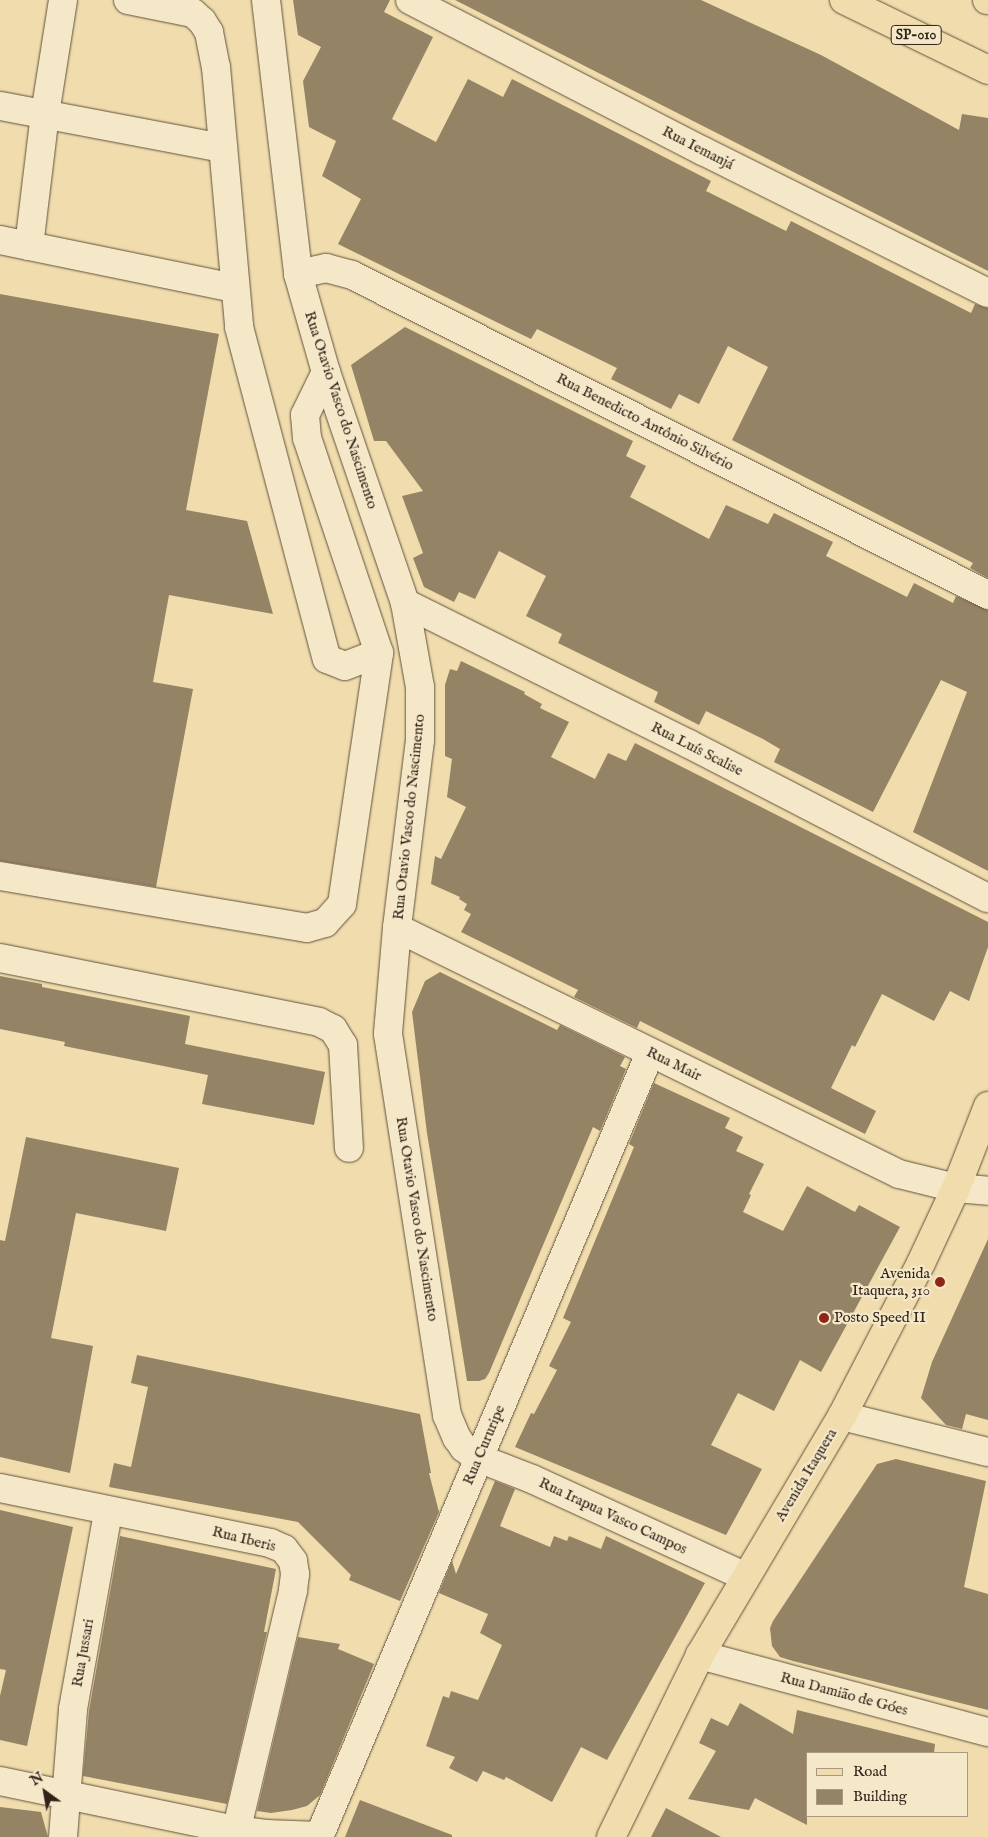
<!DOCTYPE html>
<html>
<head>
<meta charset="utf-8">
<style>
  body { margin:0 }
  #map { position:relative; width:988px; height:1837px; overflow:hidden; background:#f0dcac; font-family:"IM FELL English",serif }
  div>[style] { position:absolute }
  .building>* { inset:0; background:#948365 }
  .roads { filter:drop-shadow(0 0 1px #61513e) drop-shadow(0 0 1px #61513e) }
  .minor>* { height:28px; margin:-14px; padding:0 14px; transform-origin:14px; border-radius:14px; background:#f5e8c9 }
  .major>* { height:28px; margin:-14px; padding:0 14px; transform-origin:14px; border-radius:14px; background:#f0dcac }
  .highway>* { height:28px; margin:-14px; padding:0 14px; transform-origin:14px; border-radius:14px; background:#f0dcac }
  .dots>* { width:14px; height:14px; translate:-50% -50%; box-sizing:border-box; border:2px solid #f5e8c9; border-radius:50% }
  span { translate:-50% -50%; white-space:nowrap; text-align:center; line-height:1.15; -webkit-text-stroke:4.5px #f5e8c9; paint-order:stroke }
  .shield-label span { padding:1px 4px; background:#f5e8c9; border:1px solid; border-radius:4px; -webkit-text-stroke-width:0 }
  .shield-label { font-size:14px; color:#312319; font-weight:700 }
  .street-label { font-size:15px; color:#312319 }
  .poi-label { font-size:15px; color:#312319 }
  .right { translate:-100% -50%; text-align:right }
  .left { translate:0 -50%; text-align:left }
  .legend { position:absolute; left:806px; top:1752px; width:162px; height:65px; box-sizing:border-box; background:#f5e8c9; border:1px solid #a79983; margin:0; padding:6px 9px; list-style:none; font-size:15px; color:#312319 }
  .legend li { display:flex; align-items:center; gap:10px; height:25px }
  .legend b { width:25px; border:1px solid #a79983 }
  .north { position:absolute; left:20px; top:1767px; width:50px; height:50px; -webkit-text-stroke:4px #f5e8c9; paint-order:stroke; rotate:328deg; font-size:14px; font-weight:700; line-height:20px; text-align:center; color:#312319 }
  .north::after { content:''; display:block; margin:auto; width:18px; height:22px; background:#312319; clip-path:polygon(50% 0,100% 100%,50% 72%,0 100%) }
</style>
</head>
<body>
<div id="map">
  <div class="building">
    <div style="clip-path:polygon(293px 0,390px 0,384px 12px,433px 37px,392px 119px,436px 142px,468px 79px,503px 97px,512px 79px,711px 181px,706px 191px,786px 231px,791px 221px,971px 313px,975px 304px,988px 308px,988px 578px,970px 568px,973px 563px,732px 440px,768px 367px,728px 346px,699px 404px,679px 394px,671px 409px,611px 379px,617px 368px,537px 329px,531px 339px,338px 244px,361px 199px,322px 176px,336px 141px,309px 127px,303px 81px,321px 47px,298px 35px)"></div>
    <div style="clip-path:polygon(455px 0,701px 0,821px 55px,959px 130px,962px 114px,988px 118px,988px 271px)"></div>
    <div style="clip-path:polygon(0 294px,219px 334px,186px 510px,247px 521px,273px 614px,169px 595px,153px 682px,193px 689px,156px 887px,0 861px)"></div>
    <div style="clip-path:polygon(405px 327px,633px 441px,626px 456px,646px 466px,630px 497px,709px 539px,726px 505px,768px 524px,774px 513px,833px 542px,826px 556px,907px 597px,914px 583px,953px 603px,956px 596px,988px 610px,988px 871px,913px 832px,967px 692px,941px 680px,873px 812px,774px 762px,780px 749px,763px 739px,706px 711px,699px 725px,654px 702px,658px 692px,558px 643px,562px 634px,526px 616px,546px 576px,499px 551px,475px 599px,459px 592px,454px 602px,424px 587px,413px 558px,423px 553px,402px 496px,423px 491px,386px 441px,374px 441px,351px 365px)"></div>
    <div style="clip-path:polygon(461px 661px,525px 692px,524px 694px,542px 704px,540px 708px,569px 722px,551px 757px,595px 779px,608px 753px,626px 761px,635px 743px,988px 922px,988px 947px,969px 1001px,950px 991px,934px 1021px,882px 994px,855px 1047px,852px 1045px,831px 1088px,876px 1111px,865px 1134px,640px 1021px,637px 1028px,574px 997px,578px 990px,461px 932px,471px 914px,464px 910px,467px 904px,459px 899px,460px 897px,431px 884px,435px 856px,441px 859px,466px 807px,447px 797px,452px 759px,445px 756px,445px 685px,450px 669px,457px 671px)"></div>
    <div style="clip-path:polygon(440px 972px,557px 1030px,560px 1025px,625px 1057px,620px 1066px,626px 1069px,600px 1131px,593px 1127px,489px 1373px,485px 1379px,479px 1381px,467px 1381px,427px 1133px,412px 1012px,425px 981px)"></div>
    <div style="clip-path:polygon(0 976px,42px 984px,42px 987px,190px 1016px,185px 1044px,325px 1072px,314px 1125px,202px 1104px,208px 1075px,64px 1046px,65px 1042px,0 1029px)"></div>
    <div style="clip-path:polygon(654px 1083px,730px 1118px,725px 1128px,743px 1137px,736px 1151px,764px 1164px,749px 1194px,751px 1195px,743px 1212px,783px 1231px,807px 1186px,855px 1212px,859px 1205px,900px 1227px,821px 1372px,800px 1360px,774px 1411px,738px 1393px,711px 1445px,762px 1469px,726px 1535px,515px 1447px,531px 1413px,534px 1414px,557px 1370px,549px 1366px,571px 1322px,563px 1318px,634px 1147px,629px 1144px)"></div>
    <div style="clip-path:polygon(26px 1137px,179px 1168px,166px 1231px,76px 1213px,51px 1338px,93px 1346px,70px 1473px,0 1457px,0 1240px,5px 1241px)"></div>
    <div style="clip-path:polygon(988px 1239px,988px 1420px,966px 1414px,962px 1429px,946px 1425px,921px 1398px,932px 1362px)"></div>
    <div style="clip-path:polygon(137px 1355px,420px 1414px,431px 1473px,429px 1473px,439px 1512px,400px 1601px,349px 1580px,351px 1575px,298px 1522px,109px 1487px,114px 1463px,131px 1467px,148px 1387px,131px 1383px)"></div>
    <div style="clip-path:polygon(896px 1459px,986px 1481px,964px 1587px,988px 1594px,988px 1710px,793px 1661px,780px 1657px,772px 1646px,770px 1628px,773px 1621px,877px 1464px)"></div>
    <div style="clip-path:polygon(495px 1481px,515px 1489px,500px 1526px,550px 1547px,554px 1536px,567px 1541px,569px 1536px,601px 1549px,606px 1536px,705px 1583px,607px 1760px,581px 1747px,552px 1802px,506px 1777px,504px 1780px,483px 1771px,477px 1782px,449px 1768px,455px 1757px,426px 1746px,443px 1696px,449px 1698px,451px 1691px,478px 1700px,502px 1645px,480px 1633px,488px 1614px,439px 1593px,452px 1561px,456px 1574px)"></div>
    <div style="clip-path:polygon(0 1510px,73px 1527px,27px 1746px,0 1740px,0 1696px,6px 1670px,0 1669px)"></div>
    <div style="clip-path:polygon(120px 1536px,276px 1569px,264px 1632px,267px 1632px,227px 1804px,83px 1776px,89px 1711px)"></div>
    <div style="clip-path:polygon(298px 1637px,340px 1644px,338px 1649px,374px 1664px,320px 1795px,307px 1806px,292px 1810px,271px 1813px,257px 1811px)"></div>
    <div style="clip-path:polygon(740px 1703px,793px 1734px,797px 1710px,935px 1744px,934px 1753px,807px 1753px,807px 1825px,755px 1798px,749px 1810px,688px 1799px,716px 1751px,699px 1743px,711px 1718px,728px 1726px)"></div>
    <div style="clip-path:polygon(360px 1800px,452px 1835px,452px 1837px,345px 1837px)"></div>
    <div style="clip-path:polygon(0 1807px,41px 1812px,48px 1837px,0 1837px)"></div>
    <div style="clip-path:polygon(666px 1808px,721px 1837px,651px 1837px)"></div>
  </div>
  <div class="roads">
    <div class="minor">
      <div style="left:128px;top:0;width:66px;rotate:11.3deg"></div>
      <div style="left:193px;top:13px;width:12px;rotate:42deg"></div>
      <div style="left:202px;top:21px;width:13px;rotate:58deg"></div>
      <div style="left:209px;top:32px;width:36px;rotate:79deg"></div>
      <div style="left:216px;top:67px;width:261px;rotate:84.9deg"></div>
      <div style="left:239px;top:327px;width:343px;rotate:75.2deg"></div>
      <div style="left:327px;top:659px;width:19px;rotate:21deg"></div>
      <div style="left:345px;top:666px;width:36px;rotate:-21deg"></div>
      <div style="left:379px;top:653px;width:227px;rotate:-108.5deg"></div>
      <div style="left:307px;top:438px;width:23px;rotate:-95deg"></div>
      <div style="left:305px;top:415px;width:48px;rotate:-64deg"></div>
      <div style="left:266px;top:0;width:276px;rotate:83.3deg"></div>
      <div style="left:298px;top:274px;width:102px;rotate:74.1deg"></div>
      <div style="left:326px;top:372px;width:244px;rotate:71.1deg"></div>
      <div style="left:405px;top:603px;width:85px;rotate:79.9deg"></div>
      <div style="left:420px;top:687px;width:53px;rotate:90deg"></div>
      <div style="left:420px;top:740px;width:189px;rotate:97deg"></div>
      <div style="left:397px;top:928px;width:106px;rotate:94.9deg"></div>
      <div style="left:388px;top:1034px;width:386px;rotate:81.2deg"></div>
      <div style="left:447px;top:1415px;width:25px;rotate:67deg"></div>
      <div style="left:457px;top:1438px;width:12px;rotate:55deg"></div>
      <div style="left:464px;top:1448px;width:17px;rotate:36deg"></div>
      <div style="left:478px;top:1458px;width:58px;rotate:21.3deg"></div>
      <div style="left:532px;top:1479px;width:235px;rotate:24.6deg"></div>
      <div style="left:410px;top:0;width:330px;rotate:27.3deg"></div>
      <div style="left:703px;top:151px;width:318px;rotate:26.5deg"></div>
      <div style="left:0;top:106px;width:227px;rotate:10.7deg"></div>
      <div style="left:0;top:240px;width:239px;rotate:11.6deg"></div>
      <div style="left:29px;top:246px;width:133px;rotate:-83.1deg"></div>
      <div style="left:45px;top:114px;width:115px;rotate:-81deg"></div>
      <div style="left:298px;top:274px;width:29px;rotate:-12deg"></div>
      <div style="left:326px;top:268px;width:27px;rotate:15deg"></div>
      <div style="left:352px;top:275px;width:712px;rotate:26.71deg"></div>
      <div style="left:405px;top:603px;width:317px;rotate:26.4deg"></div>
      <div style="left:689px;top:744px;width:336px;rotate:27.3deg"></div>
      <div style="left:0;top:876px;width:311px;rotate:9.6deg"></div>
      <div style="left:307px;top:928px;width:19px;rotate:-16deg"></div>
      <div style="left:325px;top:923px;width:25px;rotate:-48deg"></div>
      <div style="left:342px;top:904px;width:254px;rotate:-81.6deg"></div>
      <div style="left:397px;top:928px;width:559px;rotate:26.11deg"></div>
      <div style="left:899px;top:1174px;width:59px;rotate:13.8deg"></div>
      <div style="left:956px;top:1188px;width:32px;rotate:5deg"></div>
      <div style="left:0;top:958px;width:325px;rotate:11.3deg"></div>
      <div style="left:319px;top:1022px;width:16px;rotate:27deg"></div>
      <div style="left:333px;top:1029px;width:19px;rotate:58deg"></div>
      <div style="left:343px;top:1045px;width:103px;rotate:86.7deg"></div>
      <div style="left:842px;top:1416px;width:150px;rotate:13.9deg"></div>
      <div style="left:0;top:1488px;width:276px;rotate:11.5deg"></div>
      <div style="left:270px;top:1543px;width:15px;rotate:23deg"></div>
      <div style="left:284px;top:1549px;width:15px;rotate:53deg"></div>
      <div style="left:293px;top:1561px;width:13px;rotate:81deg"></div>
      <div style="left:295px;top:1574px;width:17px;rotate:97deg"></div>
      <div style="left:293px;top:1591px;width:253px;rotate:103.3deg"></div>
      <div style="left:700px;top:1655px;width:298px;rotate:15deg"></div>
      <div style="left:0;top:1781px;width:240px;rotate:11.8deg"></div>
      <div style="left:235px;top:1830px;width:31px;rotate:7deg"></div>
      <div style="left:266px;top:1834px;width:53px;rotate:2.2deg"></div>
      <div style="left:63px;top:1837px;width:128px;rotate:-85.5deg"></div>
      <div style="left:73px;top:1709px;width:200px;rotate:-79.9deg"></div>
      <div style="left:319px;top:1837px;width:851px;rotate:-67.11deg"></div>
    </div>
    <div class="major">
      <div style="left:611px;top:1837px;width:203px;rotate:-63.9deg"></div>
      <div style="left:700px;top:1655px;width:278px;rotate:-59.3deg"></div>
      <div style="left:842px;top:1416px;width:172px;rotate:-62.7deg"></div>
      <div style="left:921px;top:1263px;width:83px;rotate:-65deg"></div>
      <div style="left:956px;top:1188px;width:88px;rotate:-68.7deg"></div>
    </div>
    <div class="highway">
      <div style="left:844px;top:0;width:160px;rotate:25.9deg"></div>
      <div style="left:987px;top:0;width:1px"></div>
    </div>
  </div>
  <div class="dots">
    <div style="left:940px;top:1282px;background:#8f2418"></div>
    <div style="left:824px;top:1318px;background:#8f2418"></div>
  </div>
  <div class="shield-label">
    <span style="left:916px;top:35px">SP-010</span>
  </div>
  <div class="street-label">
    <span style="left:698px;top:148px;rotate:27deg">Rua Iemanjá</span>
    <span style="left:341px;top:410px;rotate:72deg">Rua Otavio Vasco do Nascimento</span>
    <span style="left:645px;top:422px;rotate:27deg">Rua Benedicto Antônio Silvério</span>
    <span style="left:697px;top:749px;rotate:27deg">Rua Luís Scalise</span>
    <span style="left:409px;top:817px;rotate:-84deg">Rua Otavio Vasco do Nascimento</span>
    <span style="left:674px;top:1064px;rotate:26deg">Rua Mair</span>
    <span style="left:417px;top:1219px;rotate:81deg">Rua Otavio Vasco do Nascimento</span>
    <span style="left:484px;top:1445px;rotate:-67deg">Rua Cururipe</span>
    <span style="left:806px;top:1475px;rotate:-59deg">Avenida Itaquera</span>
    <span style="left:613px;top:1516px;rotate:25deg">Rua Irapua Vasco Campos</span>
    <span style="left:244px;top:1539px;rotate:14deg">Rua Iberis</span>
    <span style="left:83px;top:1653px;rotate:-80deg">Rua Jussari</span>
    <span style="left:844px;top:1694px;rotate:15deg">Rua Damião de Góes</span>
  </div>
  <div class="poi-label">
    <span class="right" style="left:930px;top:1282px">Avenida<br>Itaquera, 310</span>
    <span class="left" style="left:834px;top:1318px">Posto Speed II</span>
  </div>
  <ul class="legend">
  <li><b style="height:6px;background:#f0dcac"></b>Road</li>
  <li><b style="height:14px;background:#948365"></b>Building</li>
  </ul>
  <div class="north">N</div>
</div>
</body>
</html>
